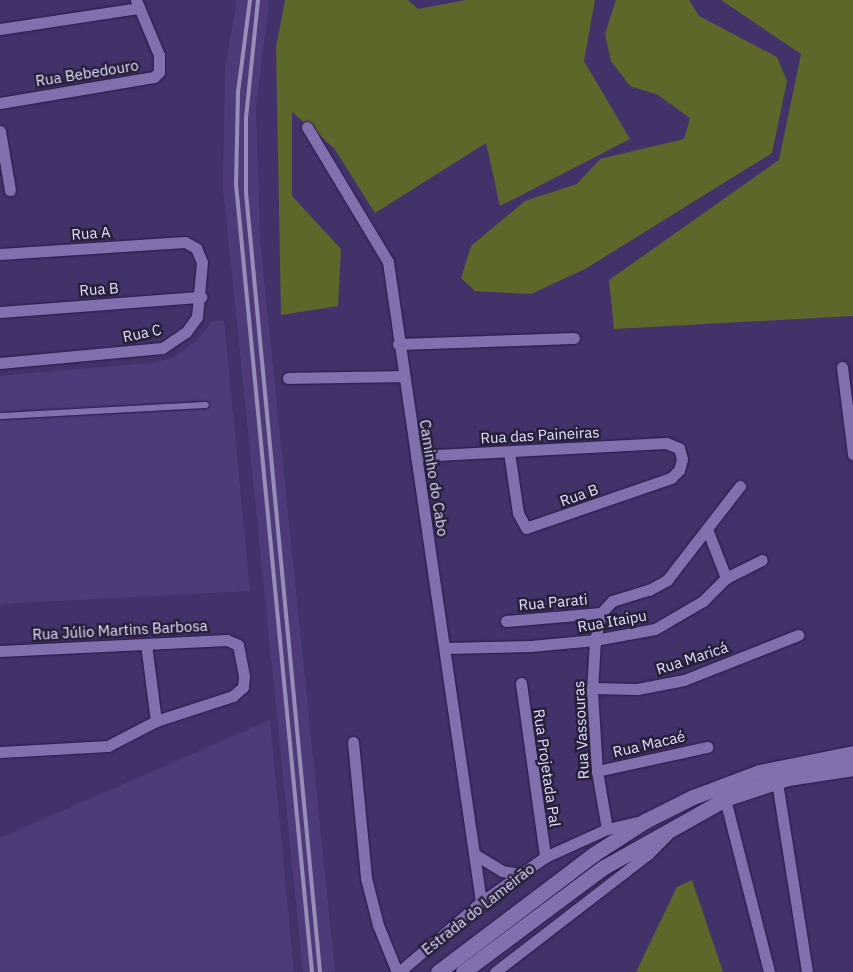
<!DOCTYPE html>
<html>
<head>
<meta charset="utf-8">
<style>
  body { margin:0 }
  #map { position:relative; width:853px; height:972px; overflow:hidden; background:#433269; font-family:"IBM Plex Sans",sans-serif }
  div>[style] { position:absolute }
  .built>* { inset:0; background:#4e3a78 }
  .green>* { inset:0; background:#5e672a }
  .roads { filter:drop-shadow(0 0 1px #2a174c) drop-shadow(0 0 1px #2a174c) }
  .service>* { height:5.5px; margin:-2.75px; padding:0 2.75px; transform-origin:2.75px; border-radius:2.75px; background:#8170ad }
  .minor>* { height:11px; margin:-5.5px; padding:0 5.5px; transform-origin:5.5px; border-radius:5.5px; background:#8170ad }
  .secondary>* { height:15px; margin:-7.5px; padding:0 7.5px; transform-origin:7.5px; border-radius:7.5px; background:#8170ad }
  .rail>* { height:4px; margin:-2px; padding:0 2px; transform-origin:2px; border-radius:2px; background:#988cb8 }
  span { translate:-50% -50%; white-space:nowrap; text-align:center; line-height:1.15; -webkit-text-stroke:5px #272039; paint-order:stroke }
  .street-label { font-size:15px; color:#e5ddff }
</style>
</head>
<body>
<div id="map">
  <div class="built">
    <div style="clip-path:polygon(237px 0,269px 0,256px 108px,260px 240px,335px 972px,303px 972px,232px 274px,223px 189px,225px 67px)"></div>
    <div style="clip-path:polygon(224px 320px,250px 591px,0 604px,0 376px,150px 363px,173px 358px,196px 341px,212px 322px)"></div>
    <div style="clip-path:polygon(270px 720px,294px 972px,0 972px,0 838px)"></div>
  </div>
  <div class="green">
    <div style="clip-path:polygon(285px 0,408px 0,418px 9px,466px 0,595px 0,584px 61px,630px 139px,500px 206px,486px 143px,375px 213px,334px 148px,292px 112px,292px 196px,341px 249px,338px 306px,281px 315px,276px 47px)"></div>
    <div style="clip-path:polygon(616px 0,689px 0,699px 16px,777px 57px,787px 81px,772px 153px,585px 269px,531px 294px,475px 291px,461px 278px,471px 246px,525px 201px,577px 184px,600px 159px,684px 139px,690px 118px,658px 95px,630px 86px,611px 61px,605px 34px)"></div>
    <div style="clip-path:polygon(721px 0,853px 0,853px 316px,614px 329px,609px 280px,779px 160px,801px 54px)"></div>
    <div style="clip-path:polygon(692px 880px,723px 972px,636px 972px,677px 887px)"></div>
  </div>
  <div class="roads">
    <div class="service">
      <div style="left:0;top:416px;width:206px;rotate:-3.1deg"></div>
    </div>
    <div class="minor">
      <div style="left:0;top:29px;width:141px;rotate:-8.6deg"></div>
      <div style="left:0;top:103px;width:156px;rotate:-9.6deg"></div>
      <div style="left:154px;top:77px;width:7px;rotate:-45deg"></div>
      <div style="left:159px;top:72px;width:17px;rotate:-90deg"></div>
      <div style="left:159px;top:55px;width:60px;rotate:-112.7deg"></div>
      <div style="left:307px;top:127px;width:157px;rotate:59deg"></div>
      <div style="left:388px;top:262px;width:647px;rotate:81.73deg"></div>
      <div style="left:0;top:131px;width:60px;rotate:80.4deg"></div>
      <div style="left:0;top:254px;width:185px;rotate:-3.7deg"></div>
      <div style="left:185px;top:242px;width:13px;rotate:29deg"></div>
      <div style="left:196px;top:248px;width:15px;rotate:67deg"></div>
      <div style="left:202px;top:262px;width:55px;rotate:95.2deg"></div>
      <div style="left:197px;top:317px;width:19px;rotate:126deg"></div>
      <div style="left:186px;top:332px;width:29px;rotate:146deg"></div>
      <div style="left:162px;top:348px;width:163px;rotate:174.7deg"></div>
      <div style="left:0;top:312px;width:202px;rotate:-4.3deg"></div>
      <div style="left:398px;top:344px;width:176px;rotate:-2deg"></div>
      <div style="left:842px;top:367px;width:88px;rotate:82.8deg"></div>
      <div style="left:288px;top:378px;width:115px;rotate:-1deg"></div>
      <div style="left:416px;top:457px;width:20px;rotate:-6deg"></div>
      <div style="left:436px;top:455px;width:230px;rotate:-3deg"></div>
      <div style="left:666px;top:443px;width:14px;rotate:21deg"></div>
      <div style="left:679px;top:448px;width:11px;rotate:75deg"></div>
      <div style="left:682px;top:459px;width:11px;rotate:105deg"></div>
      <div style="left:679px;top:470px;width:11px;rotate:135deg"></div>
      <div style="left:671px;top:478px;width:153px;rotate:161deg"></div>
      <div style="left:526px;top:528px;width:17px;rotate:-118deg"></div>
      <div style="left:518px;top:513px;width:62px;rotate:-98.4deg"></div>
      <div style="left:707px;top:529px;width:53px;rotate:68.8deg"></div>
      <div style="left:506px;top:621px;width:95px;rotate:-4.8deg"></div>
      <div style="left:146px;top:644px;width:78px;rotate:82.6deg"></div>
      <div style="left:446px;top:648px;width:85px;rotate:-1.3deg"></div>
      <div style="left:531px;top:646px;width:64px;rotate:-5.4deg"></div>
      <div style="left:595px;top:640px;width:61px;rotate:-10.4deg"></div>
      <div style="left:655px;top:629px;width:56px;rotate:-30.3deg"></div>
      <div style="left:703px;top:601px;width:33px;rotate:-45deg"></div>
      <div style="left:726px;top:578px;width:40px;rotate:-26.6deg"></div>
      <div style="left:0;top:651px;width:227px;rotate:-2.8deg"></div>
      <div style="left:227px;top:640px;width:12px;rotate:24deg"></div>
      <div style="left:238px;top:645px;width:32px;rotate:79deg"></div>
      <div style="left:244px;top:676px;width:11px;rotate:95deg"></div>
      <div style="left:243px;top:687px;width:13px;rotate:138deg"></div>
      <div style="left:233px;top:696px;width:81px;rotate:162deg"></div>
      <div style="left:156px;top:721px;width:54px;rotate:152.5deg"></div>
      <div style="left:108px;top:746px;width:108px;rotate:176.8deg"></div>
      <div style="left:521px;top:683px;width:176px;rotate:82.1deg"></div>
      <div style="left:592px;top:688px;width:45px;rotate:1.3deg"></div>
      <div style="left:637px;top:689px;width:48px;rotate:-10.8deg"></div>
      <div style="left:684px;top:680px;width:123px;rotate:-21.5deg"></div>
      <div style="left:353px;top:742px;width:137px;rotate:84.5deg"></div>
      <div style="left:366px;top:878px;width:49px;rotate:75.7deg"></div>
      <div style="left:378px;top:925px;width:51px;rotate:68deg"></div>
      <div style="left:597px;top:771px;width:113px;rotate:-12.3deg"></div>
      <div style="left:777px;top:782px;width:192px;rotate:81deg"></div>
      <div style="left:725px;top:799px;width:179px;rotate:75.7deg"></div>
      <div style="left:607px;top:829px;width:59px;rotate:-99.8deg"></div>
      <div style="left:597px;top:771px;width:79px;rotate:-93.6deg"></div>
      <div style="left:592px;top:692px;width:52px;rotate:-86.7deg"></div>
      <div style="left:595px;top:640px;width:28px;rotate:-77deg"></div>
      <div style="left:601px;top:613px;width:16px;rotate:-47deg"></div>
      <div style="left:612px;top:601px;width:39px;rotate:-17deg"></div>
      <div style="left:649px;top:590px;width:21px;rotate:-29deg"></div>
      <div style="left:667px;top:580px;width:119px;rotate:-52.2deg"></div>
      <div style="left:474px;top:854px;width:33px;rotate:31deg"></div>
      <div style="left:502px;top:871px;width:19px;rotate:9deg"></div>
      <div style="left:399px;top:972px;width:108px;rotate:-40.5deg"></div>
      <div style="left:481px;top:902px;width:78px;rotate:-35.1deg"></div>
      <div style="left:545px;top:857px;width:68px;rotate:-24.3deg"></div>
      <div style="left:607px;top:829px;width:32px;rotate:-13deg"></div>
      <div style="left:495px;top:972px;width:193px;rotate:-37.6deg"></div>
      <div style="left:648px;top:854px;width:27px;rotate:-45deg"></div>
    </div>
    <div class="secondary">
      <div style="left:438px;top:972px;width:196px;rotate:-37.1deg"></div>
      <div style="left:594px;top:854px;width:61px;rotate:-32.9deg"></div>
      <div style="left:645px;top:821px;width:54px;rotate:-26.6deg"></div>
      <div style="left:693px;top:797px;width:71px;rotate:-20.7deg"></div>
      <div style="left:759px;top:772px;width:96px;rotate:-11.4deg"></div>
      <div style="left:463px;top:972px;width:176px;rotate:-36.7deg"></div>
      <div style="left:604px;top:867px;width:139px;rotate:-29.3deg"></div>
      <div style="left:725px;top:799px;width:66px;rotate:-18.4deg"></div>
      <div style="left:788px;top:778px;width:66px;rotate:-8.7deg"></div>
    </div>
  </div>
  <div class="rail">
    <div style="left:250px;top:0;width:93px;rotate:97.4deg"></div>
    <div style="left:238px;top:92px;width:92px;rotate:91.2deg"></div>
    <div style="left:236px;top:184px;width:792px;rotate:84.49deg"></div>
    <div style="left:258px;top:0;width:119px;rotate:95.8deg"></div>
    <div style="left:246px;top:118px;width:75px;rotate:90deg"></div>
    <div style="left:246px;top:193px;width:783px;rotate:84.57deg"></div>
  </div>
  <div class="street-label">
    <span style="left:87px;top:73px;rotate:-9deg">Rua Bebedouro</span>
    <span style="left:91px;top:233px;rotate:-4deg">Rua A</span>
    <span style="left:99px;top:289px;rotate:-4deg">Rua B</span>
    <span style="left:142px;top:333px;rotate:-12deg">Rua C</span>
    <span style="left:540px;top:435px;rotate:-3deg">Rua das Paineiras</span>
    <span style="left:434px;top:478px;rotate:81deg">Caminho do Cabo</span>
    <span style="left:579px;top:495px;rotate:-20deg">Rua B</span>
    <span style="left:553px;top:602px;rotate:-5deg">Rua Parati</span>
    <span style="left:612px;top:621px;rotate:-10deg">Rua Itaipu</span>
    <span style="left:120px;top:630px;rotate:-3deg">Rua Júlio Martins Barbosa</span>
    <span style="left:692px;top:658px;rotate:-18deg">Rua Maricá</span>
    <span style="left:581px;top:730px;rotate:-93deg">Rua Vassouras</span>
    <span style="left:649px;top:744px;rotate:-13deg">Rua Macaé</span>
    <span style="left:547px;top:768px;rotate:82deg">Rua Projetada Pal</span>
    <span style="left:478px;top:909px;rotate:-38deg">Estrada do Lameirão</span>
  </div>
</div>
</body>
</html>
